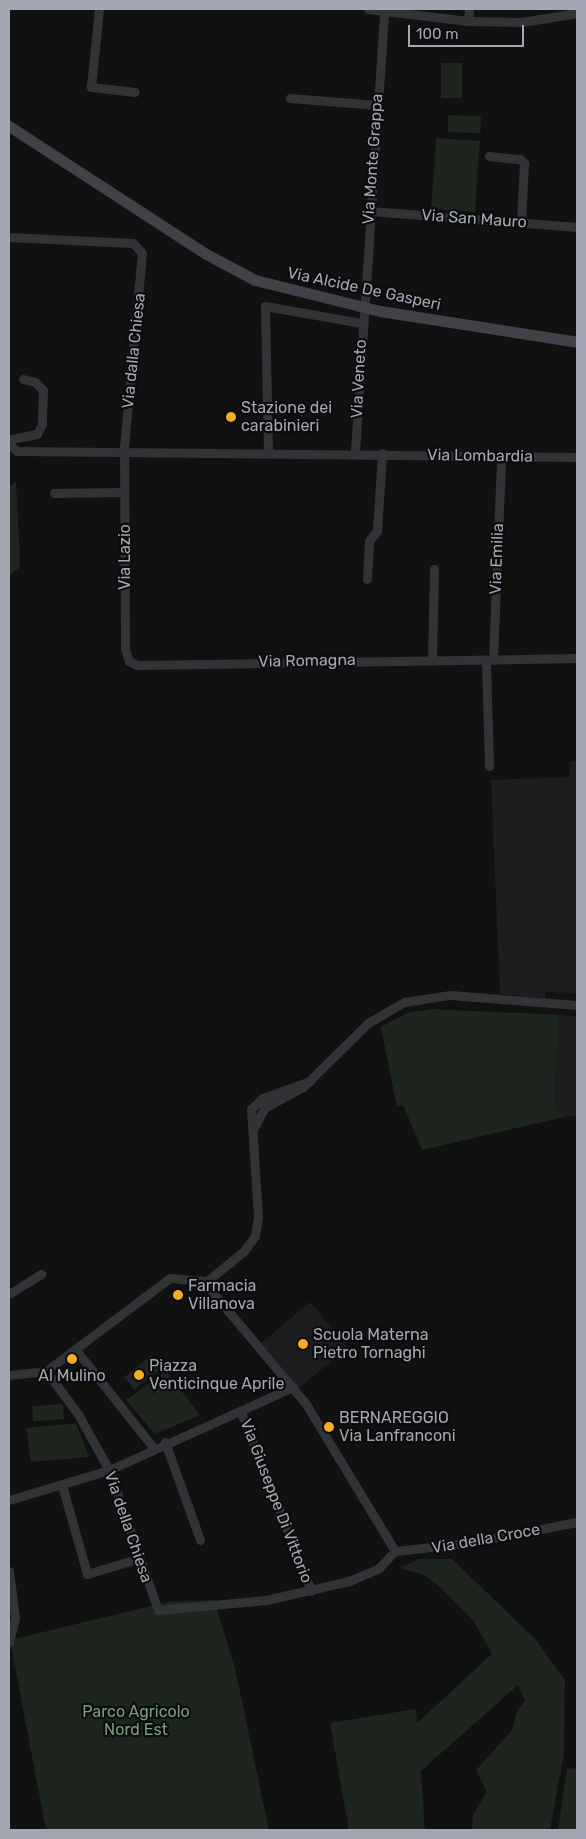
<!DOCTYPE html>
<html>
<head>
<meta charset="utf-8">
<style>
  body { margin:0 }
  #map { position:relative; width:586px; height:1839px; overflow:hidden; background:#111112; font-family:Rubik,sans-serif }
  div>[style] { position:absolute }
  .built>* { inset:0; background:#1d1d1f; transform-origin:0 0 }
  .green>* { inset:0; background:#1d251e; transform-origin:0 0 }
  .street>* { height:9px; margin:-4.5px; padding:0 4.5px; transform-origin:4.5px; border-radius:4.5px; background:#323337 }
  .secondary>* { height:11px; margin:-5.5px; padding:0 5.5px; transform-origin:5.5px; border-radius:5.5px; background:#404247 }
  .dots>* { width:14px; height:14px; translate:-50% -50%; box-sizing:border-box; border:2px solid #0c0c0d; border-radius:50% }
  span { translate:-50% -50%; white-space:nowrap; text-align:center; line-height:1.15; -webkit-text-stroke:4.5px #0c0c0d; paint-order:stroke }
  .street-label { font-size:16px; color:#a2a7b3 }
  .poi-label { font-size:16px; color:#a2a7b3 }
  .left { translate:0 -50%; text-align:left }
  .park-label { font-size:16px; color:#789f7a }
  .frame { position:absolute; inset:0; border:10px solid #a2a7b3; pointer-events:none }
  .scale { position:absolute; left:408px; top:25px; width:116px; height:22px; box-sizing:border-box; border:2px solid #a2a7b3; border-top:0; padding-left:6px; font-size:15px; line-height:18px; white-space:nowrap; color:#a2a7b3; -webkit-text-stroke:4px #0c0c0d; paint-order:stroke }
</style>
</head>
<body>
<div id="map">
  <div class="built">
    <div style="clip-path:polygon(577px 761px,577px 993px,546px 992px,545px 998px,500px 994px,491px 780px,570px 777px,570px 762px)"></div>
    <div style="clip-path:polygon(560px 1015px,577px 1016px,577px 1115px,552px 1119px)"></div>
    <div style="left:310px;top:1302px;width:59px;height:64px;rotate:50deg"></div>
  </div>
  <div class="green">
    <div style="left:441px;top:63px;width:21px;height:35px"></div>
    <div style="left:448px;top:115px;width:33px;height:17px;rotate:2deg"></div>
    <div style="left:436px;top:138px;width:44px;height:71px;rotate:4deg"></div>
    <div style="clip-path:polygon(16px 482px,20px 560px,19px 568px,9px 576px,9px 487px)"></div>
    <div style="clip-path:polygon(432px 1009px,560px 1015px,553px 1109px,564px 1117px,422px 1150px,403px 1105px,397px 1107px,381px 1027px,407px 1013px)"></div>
    <div style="left:151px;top:1356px;width:16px;height:34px;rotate:52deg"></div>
    <div style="clip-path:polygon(166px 1371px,200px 1415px,155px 1434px,126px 1400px)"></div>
    <div style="left:63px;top:1404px;width:15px;height:31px;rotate:86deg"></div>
    <div style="clip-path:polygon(76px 1423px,89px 1457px,31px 1462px,26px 1428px)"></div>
    <div style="clip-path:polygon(419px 1559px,452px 1559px,535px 1639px,565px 1680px,564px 1753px,550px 1830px,472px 1830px,473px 1814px,487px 1792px,476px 1770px,513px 1729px,516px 1713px,525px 1700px,518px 1685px,421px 1771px,425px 1830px,349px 1830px,330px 1723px,416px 1709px,417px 1723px,492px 1654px,473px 1620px,439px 1586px,424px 1575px,400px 1568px)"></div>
    <div style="clip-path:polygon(214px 1600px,235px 1668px,269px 1830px,46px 1830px,10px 1640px,168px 1602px)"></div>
    <div style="clip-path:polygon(577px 1768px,577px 1830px,558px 1830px,567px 1769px)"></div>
  </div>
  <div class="street">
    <div style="left:99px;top:9px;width:78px;rotate:95.9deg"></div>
    <div style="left:91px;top:87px;width:44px;rotate:6.5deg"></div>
    <div style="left:368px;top:9px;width:101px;rotate:6.8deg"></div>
    <div style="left:468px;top:21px;width:54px;rotate:1.1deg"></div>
    <div style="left:522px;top:22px;width:56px;rotate:-9.3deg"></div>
    <div style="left:468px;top:21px;width:12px;rotate:-85deg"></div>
    <div style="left:290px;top:98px;width:87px;rotate:4.6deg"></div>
    <div style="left:489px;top:156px;width:31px;rotate:6deg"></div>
    <div style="left:520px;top:159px;width:6px;rotate:45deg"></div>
    <div style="left:524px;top:163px;width:60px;rotate:92.9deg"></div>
    <div style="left:370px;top:211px;width:208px;rotate:4.4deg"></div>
    <div style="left:9px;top:237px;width:124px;rotate:2.8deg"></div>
    <div style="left:133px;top:243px;width:13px;rotate:48deg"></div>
    <div style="left:142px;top:253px;width:194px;rotate:95.3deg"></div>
    <div style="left:124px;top:446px;width:203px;rotate:89.7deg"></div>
    <div style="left:125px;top:649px;width:13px;rotate:72deg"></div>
    <div style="left:129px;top:661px;width:9px;rotate:27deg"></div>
    <div style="left:137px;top:665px;width:440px;rotate:-0.9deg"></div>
    <div style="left:23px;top:379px;width:12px;rotate:14deg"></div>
    <div style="left:35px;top:382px;width:11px;rotate:45deg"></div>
    <div style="left:43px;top:390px;width:34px;rotate:92deg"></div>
    <div style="left:42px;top:424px;width:11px;rotate:117deg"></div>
    <div style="left:37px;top:434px;width:26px;rotate:169deg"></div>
    <div style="left:11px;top:439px;width:6px;rotate:99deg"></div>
    <div style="left:10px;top:445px;width:9px;rotate:41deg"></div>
    <div style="left:17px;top:451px;width:560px;rotate:0.61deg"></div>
    <div style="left:268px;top:451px;width:145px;rotate:-91.2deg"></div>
    <div style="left:265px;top:306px;width:97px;rotate:10deg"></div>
    <div style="left:355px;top:451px;width:441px;rotate:-86.2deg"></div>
    <div style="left:54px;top:493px;width:70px;rotate:-0.8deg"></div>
    <div style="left:367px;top:579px;width:38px;rotate:-87deg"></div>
    <div style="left:369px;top:541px;width:13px;rotate:-51deg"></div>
    <div style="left:377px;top:531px;width:78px;rotate:-86.3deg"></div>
    <div style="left:432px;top:659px;width:90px;rotate:-88.7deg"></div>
    <div style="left:486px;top:660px;width:106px;rotate:88.4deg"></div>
    <div style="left:493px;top:660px;width:202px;rotate:-87.7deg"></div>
    <div style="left:253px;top:1130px;width:25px;rotate:-63deg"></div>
    <div style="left:264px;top:1108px;width:44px;rotate:-28.3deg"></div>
    <div style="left:303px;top:1087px;width:91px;rotate:-44.6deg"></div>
    <div style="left:368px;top:1023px;width:42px;rotate:-30.3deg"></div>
    <div style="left:404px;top:1002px;width:47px;rotate:-8.7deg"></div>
    <div style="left:450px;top:995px;width:127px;rotate:4.5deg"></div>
    <div style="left:204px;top:1282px;width:159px;rotate:50.1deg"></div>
    <div style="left:306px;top:1404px;width:172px;rotate:58.8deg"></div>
    <div style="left:9px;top:1294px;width:38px;rotate:-32deg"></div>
    <div style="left:76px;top:1350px;width:124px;rotate:51.6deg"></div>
    <div style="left:46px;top:1371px;width:54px;rotate:53.3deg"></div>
    <div style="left:78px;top:1414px;width:64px;rotate:61deg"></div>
    <div style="left:109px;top:1470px;width:148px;rotate:70.7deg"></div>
    <div style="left:158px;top:1610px;width:108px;rotate:-5.3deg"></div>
    <div style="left:266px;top:1600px;width:85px;rotate:-12.9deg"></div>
    <div style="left:349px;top:1581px;width:33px;rotate:-23deg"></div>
    <div style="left:379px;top:1568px;width:23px;rotate:-47deg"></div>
    <div style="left:9px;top:1375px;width:37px;rotate:-6deg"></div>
    <div style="left:46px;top:1371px;width:155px;rotate:-36.9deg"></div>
    <div style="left:170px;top:1278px;width:37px;rotate:5deg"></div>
    <div style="left:207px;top:1281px;width:48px;rotate:-39deg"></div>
    <div style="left:244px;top:1251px;width:19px;rotate:-54deg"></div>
    <div style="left:255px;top:1236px;width:19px;rotate:-81deg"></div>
    <div style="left:258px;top:1217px;width:108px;rotate:-93.7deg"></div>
    <div style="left:251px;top:1109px;width:16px;rotate:-43deg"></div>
    <div style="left:263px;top:1098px;width:50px;rotate:-19.9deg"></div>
    <div style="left:241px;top:1412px;width:192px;rotate:68.6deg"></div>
    <div style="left:165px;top:1442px;width:104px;rotate:70.3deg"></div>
    <div style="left:62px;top:1485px;width:92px;rotate:74.3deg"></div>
    <div style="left:87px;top:1574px;width:52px;rotate:-16.7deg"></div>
    <div style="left:9px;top:1500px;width:104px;rotate:-16.7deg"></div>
    <div style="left:109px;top:1470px;width:202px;rotate:-24.3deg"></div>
    <div style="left:395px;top:1551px;width:72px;rotate:-6.3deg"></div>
    <div style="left:467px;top:1543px;width:112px;rotate:-10.8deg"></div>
    <div style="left:9px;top:1571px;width:47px;rotate:82.7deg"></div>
    <div style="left:15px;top:1618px;width:25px;rotate:104deg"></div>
  </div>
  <div class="secondary">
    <div style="left:9px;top:126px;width:235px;rotate:33deg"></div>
    <div style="left:206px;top:254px;width:55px;rotate:28deg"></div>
    <div style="left:255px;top:280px;width:129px;rotate:13.9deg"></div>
    <div style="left:380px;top:311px;width:199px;rotate:8.9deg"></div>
  </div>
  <div class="dots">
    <div style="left:231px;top:417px;background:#f4ad27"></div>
    <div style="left:178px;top:1295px;background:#f4ad27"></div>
    <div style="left:303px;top:1344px;background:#f4ad27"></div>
    <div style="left:72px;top:1359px;background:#f4ad27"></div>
    <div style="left:139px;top:1375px;background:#f4ad27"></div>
    <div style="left:329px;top:1427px;background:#f4ad27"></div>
  </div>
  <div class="street-label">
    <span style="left:373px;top:159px;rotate:-86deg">Via Monte Grappa</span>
    <span style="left:474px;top:219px;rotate:4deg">Via San Mauro</span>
    <span style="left:364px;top:289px;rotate:12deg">Via Alcide De Gasperi</span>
    <span style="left:134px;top:351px;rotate:-84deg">Via dalla Chiesa</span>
    <span style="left:359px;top:379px;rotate:-87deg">Via Veneto</span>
    <span style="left:480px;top:456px;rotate:1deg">Via Lombardia</span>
    <span style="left:125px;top:557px;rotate:-90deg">Via Lazio</span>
    <span style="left:497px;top:559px;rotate:-88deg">Via Emilia</span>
    <span style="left:307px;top:661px;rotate:-1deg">Via Romagna</span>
    <span style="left:276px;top:1501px;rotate:69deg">Via Giuseppe Di Vittorio</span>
    <span style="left:128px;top:1527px;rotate:71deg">Via della Chiesa</span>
    <span style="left:486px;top:1539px;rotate:-10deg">Via della Croce</span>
  </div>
  <div class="poi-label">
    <span class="left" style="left:241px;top:417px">Stazione dei<br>carabinieri</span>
    <span class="left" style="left:188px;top:1295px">Farmacia<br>Villanova</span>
    <span class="left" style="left:313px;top:1344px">Scuola Materna<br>Pietro Tornaghi</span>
    <span class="left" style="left:149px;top:1375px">Piazza<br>Venticinque Aprile</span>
    <span style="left:72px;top:1376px">Al Mulino</span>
    <span class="left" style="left:339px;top:1427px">BERNAREGGIO<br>Via Lanfranconi</span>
  </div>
  <div class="park-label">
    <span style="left:136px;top:1721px">Parco Agricolo<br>Nord Est</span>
  </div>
  <div class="frame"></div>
  <div class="scale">100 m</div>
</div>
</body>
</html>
